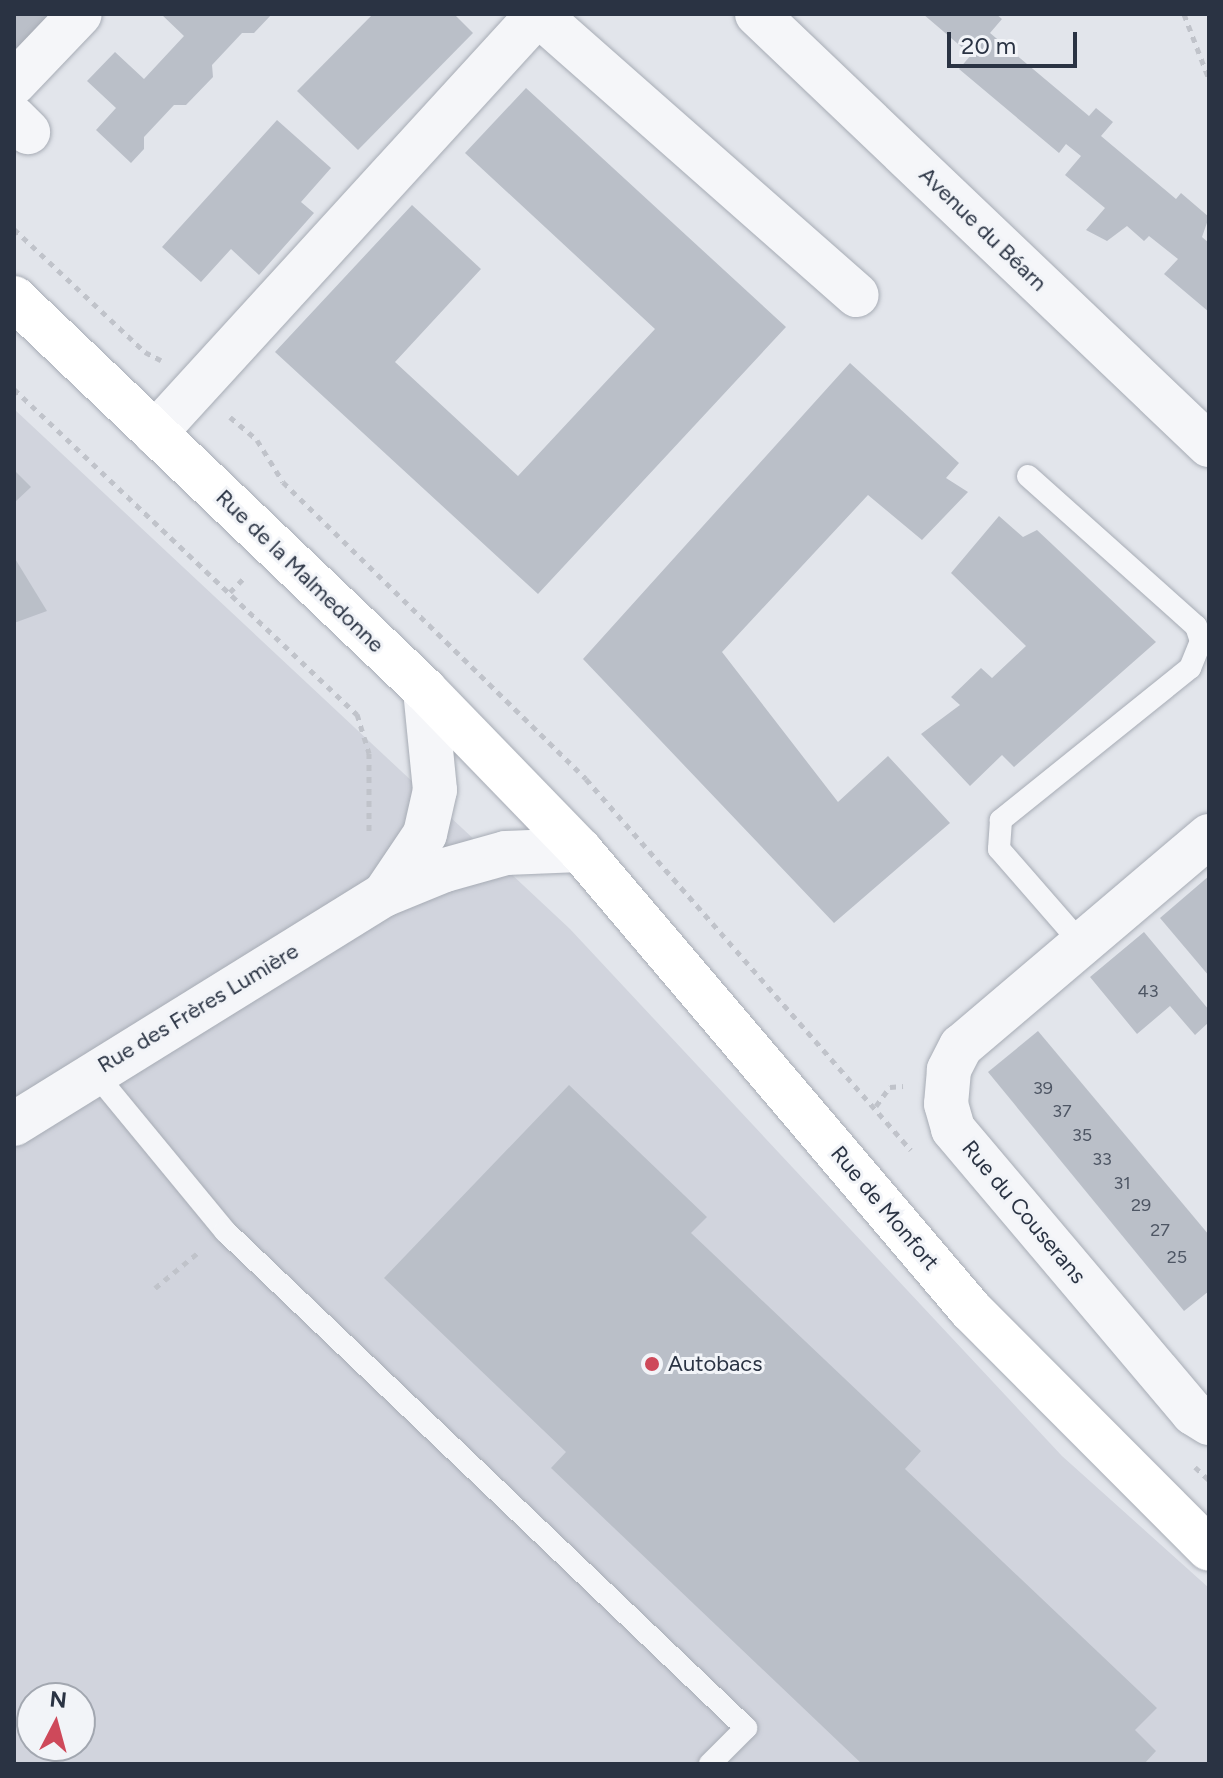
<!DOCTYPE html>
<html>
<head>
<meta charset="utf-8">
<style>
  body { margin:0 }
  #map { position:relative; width:1223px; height:1778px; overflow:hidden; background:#e2e5eb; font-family:Figtree,sans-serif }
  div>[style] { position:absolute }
  .built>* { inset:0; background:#d1d4dd }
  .building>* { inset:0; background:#babfc8 }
  .path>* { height:5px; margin-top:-2.5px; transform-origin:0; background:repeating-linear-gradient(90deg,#c0c3ca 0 6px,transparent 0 12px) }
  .roads { filter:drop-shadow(0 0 2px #a7acb5) drop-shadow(0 0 2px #a7acb5) }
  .lane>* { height:22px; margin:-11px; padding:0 11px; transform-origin:11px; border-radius:11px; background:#f5f6f9 }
  .street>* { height:44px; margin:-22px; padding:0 22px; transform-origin:22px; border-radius:22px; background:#f5f6f9 }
  .secondary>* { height:44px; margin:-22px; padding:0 22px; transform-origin:22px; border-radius:22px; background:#fff }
  .dots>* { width:22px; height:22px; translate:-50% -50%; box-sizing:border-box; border:4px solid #f2f4f8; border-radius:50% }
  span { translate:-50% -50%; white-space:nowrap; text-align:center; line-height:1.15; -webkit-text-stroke:6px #f2f4f8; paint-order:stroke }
  .number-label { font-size:18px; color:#4e5664 }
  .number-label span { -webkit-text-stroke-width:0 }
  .street-label { font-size:22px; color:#2a3343 }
  .poi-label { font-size:22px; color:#2a3343 }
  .left { translate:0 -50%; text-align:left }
  .frame { position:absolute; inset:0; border:16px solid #2a3343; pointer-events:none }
  .north { position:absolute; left:16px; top:1682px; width:80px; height:80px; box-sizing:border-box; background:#f2f4f8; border:2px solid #a2a7b0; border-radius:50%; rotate:6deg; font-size:22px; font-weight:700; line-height:32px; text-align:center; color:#2a3343 }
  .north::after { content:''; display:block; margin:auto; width:28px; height:36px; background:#ce495a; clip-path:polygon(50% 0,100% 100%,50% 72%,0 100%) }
  .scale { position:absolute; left:947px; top:32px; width:130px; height:36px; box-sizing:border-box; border:4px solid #2a3343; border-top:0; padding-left:10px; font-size:24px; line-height:28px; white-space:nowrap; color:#2a3343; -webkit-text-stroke:6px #f2f4f8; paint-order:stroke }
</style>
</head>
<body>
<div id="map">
  <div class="built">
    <div style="clip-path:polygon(evenodd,14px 409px,570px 929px,1062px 1456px,1209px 1588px,1209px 1764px,14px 1764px,14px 409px,32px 1698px,80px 1698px,80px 1746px,32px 1746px,32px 1698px)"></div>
  </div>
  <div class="building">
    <div style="clip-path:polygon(14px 14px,54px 14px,14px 56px)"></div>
    <div style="clip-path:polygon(161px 14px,272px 14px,254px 33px,242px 33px,212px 65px,213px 77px,186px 105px,174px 105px,144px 137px,144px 149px,131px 163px,96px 130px,116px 108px,87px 81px,115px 52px,144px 79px,184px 36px)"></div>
    <div style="clip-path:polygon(373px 14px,454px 14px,473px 33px,358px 150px,297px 91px)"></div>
    <div style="clip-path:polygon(923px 14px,996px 14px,1002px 19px,990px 33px,1089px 116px,1096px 108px,1113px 122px,1101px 136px,1176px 199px,1181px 193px,1209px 217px,1202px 237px,1209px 243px,1209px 312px,1164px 274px,1178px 259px,1149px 236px,1144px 241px,1127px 226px,1107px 241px,1086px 230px,1105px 208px,1065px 175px,1081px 156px,1066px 144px,1059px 153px,959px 69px,971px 55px)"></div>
    <div style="clip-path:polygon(526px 88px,786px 327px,538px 594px,275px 352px,412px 205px,481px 269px,395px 362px,518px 476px,655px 329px,465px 153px)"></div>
    <div style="clip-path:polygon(277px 120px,331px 168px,301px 202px,314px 213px,259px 275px,231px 249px,201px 282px,162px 247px)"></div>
    <div style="clip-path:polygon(850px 363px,959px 463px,946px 478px,968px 492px,922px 540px,868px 495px,722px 652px,838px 802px,888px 756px,950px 823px,834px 923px,583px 659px)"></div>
    <div style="clip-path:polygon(14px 470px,31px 487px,14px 503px)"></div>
    <div style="clip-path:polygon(999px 516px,1023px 537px,1037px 530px,1156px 642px,1014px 767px,1002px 755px,970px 786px,921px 734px,960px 705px,951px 697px,981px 668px,992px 678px,1026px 646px,951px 573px)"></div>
    <div style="clip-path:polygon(14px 557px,47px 611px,14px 623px)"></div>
    <div style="clip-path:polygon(1209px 876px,1209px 976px,1160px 918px)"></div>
    <div style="clip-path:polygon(1144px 932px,1209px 1010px,1209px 1022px,1195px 1035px,1170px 1006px,1137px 1034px,1090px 977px)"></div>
    <div style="clip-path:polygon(1038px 1031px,1209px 1235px,1209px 1291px,1184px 1311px,988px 1072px)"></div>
    <div style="clip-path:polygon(569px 1085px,707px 1217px,691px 1233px,921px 1451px,905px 1469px,1157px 1708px,1135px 1730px,1156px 1751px,1144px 1764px,862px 1764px,551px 1468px,566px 1452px,384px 1278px)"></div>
  </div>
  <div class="path">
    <div style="left:1184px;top:14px;width:70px;rotate:69deg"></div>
    <div style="left:14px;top:229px;width:180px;rotate:43.2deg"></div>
    <div style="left:145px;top:352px;width:18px;rotate:27deg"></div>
    <div style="left:14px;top:389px;width:473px;rotate:43.5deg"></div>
    <div style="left:357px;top:714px;width:41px;rotate:72.9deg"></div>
    <div style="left:369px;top:753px;width:82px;rotate:90deg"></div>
    <div style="left:230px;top:417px;width:35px;rotate:40deg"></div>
    <div style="left:257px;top:440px;width:49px;rotate:58.2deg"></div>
    <div style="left:283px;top:482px;width:424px;rotate:44.4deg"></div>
    <div style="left:586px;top:779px;width:493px;rotate:48.8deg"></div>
    <div style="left:230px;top:592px;width:18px;rotate:-45deg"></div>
    <div style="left:876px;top:1106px;width:24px;rotate:-54deg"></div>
    <div style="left:890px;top:1087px;width:13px;rotate:-4deg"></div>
    <div style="left:155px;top:1288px;width:58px;rotate:-39.4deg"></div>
    <div style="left:1195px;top:1467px;width:19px;rotate:43deg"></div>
  </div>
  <div class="roads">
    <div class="lane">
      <div style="left:1028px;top:476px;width:225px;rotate:41.8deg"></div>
      <div style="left:1196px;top:626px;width:16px;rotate:72deg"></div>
      <div style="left:1201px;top:641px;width:29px;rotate:112deg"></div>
      <div style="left:1190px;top:668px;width:243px;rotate:141.2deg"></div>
      <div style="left:1001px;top:820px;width:29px;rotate:94deg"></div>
      <div style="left:999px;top:849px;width:126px;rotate:48.9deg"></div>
      <div style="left:94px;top:1072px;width:206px;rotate:50.5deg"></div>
      <div style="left:225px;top:1231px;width:720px;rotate:43.65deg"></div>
      <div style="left:746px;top:1728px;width:51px;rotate:135deg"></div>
    </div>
    <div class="street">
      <div style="left:757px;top:14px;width:625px;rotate:43.64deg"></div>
      <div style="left:540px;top:16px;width:422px;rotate:41.4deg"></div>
      <div style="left:14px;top:83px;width:95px;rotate:-46.3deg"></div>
      <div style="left:14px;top:118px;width:20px;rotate:45deg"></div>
      <div style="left:155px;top:433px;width:568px;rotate:-47.57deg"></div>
      <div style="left:1209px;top:836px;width:325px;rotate:139.7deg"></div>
      <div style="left:961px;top:1046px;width:27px;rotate:117deg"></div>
      <div style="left:949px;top:1070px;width:34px;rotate:95deg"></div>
      <div style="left:946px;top:1104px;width:26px;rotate:74deg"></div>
      <div style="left:953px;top:1129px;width:372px;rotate:49.8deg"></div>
      <div style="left:1193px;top:1413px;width:19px;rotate:32deg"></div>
      <div style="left:384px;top:895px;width:73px;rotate:-56.1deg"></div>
      <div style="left:425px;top:834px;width:45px;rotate:-77.2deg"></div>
      <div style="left:435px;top:790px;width:100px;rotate:-95.7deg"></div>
      <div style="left:14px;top:1124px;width:435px;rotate:-31.8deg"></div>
      <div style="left:384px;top:895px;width:66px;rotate:-22.3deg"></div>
      <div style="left:445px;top:870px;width:63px;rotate:-15.6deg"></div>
      <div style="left:506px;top:853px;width:74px;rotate:-2.3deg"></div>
    </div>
    <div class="secondary">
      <div style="left:14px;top:298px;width:568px;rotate:43.64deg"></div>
      <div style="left:425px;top:690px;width:223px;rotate:45.9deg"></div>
      <div style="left:580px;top:850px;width:604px;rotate:49.64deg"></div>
      <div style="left:971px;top:1310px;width:337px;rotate:45.1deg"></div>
    </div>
  </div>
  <div class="dots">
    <div style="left:652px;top:1364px;background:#ce495a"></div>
  </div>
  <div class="number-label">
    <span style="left:1148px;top:991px">43</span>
    <span style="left:1043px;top:1088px">39</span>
    <span style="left:1062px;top:1111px">37</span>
    <span style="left:1082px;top:1135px">35</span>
    <span style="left:1102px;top:1159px">33</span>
    <span style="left:1122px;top:1183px">31</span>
    <span style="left:1141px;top:1205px">29</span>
    <span style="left:1160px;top:1230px">27</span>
    <span style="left:1177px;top:1257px">25</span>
  </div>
  <div class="street-label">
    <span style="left:983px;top:229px;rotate:44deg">Avenue du Béarn</span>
    <span style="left:300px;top:571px;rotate:44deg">Rue de la Malmedonne</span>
    <span style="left:198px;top:1008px;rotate:-31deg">Rue des Frères Lumière</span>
    <span style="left:885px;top:1208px;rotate:50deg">Rue de Monfort</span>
    <span style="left:1024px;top:1212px;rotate:50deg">Rue du Couserans</span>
  </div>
  <div class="poi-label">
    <span class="left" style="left:668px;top:1364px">Autobacs</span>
  </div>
  <div class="frame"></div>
  <div class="north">N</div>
  <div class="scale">20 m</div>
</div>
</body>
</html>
